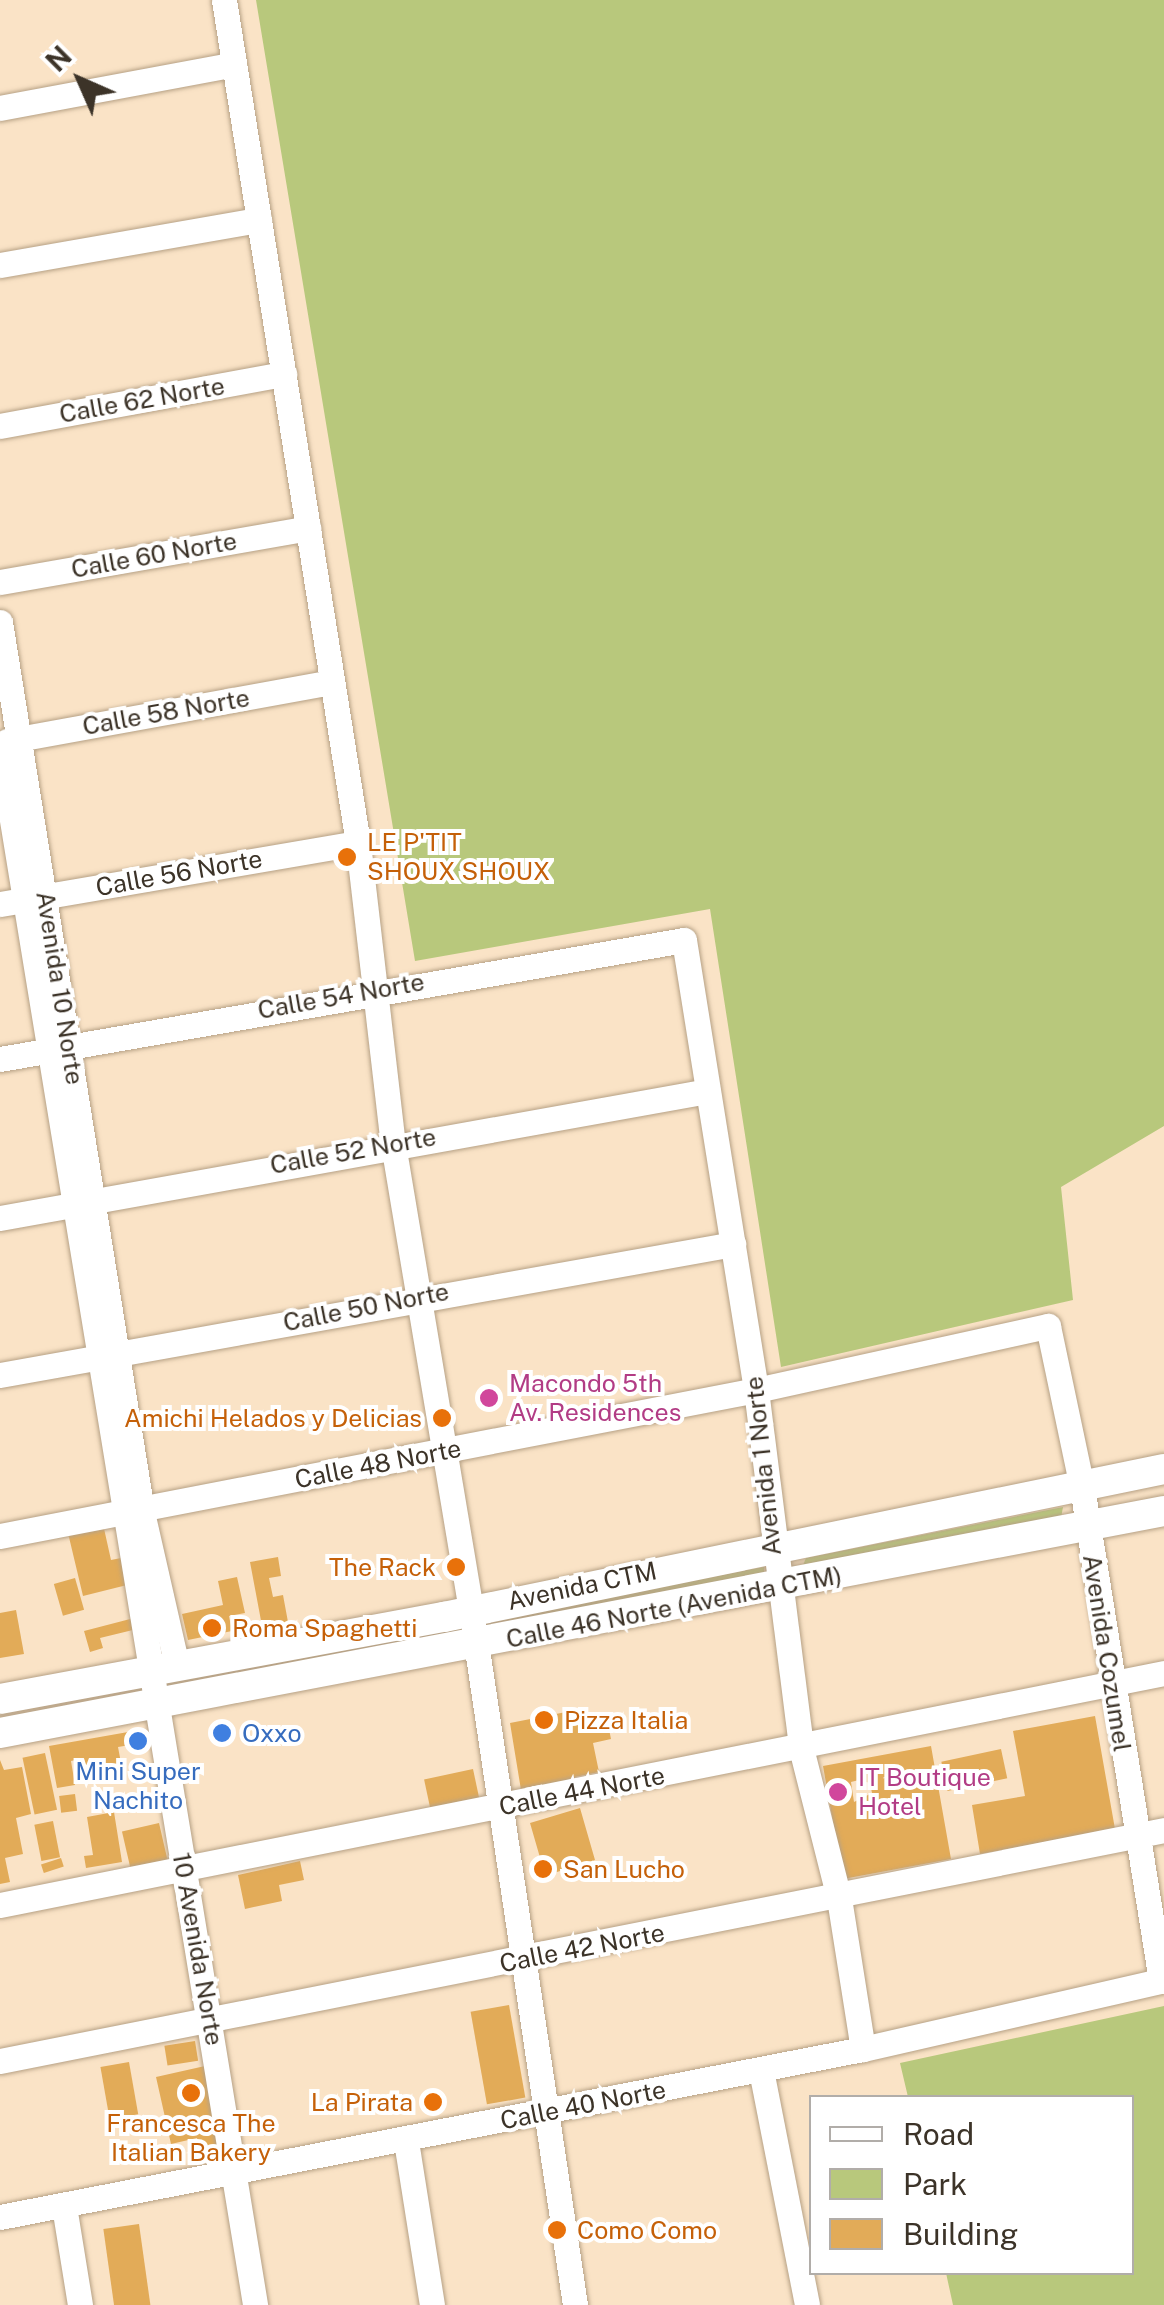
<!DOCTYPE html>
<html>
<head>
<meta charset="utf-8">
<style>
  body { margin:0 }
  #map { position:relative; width:1164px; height:2305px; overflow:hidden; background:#fae3c6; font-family:"Public Sans",sans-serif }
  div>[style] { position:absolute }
  .green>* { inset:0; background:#b8c87c }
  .building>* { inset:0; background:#e2ab58; transform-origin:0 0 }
  .roads { filter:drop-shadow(0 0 2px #b6a185) drop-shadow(0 0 2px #b6a185) }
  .minor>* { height:25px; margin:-12.5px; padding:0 12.5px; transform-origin:12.5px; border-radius:12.5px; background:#fff }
  .major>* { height:30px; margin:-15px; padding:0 15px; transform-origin:15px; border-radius:15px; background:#fff }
  .dots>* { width:28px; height:28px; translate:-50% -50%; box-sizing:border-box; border:5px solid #fff; border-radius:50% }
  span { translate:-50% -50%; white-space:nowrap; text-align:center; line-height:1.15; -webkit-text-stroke:8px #fff; paint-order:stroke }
  .street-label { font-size:25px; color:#3c3328 }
  .food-label { font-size:25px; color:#c56008 }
  .left { translate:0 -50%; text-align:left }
  .right { translate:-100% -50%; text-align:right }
  .hotel-label { font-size:25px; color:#b23c85 }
  .shop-label { font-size:25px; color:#366cbe }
  .legend { position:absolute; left:809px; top:2095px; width:325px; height:180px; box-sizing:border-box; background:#fff; border:2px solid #b1ada9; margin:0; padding:12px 18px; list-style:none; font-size:30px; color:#3c3328 }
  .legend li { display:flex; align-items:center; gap:20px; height:50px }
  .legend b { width:50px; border:2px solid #b1ada9 }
  .north { position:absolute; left:30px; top:30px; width:100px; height:100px; -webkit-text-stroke:8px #fff; paint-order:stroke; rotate:315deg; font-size:28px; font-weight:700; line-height:40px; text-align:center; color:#3c3328 }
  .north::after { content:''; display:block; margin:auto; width:35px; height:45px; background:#3c3328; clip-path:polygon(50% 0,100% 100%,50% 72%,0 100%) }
</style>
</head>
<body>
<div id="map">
  <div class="green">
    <div style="clip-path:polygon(256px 0,1164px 0,1164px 1126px,1061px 1187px,1073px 1300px,781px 1367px,710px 909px,415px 961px)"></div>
    <div style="clip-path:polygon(1063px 1507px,1061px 1518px,803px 1565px,806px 1558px)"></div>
    <div style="clip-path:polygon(764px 1567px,764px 1576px,511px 1627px,507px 1621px,508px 1614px)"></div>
    <div style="clip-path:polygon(1164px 2006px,1164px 2305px,953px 2305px,946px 2273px,1132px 2272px,1132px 2098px,908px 2097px,900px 2063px)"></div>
  </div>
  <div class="building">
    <div style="clip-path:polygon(103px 1524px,111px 1560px,121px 1558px,127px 1585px,83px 1596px,68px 1533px)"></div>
    <div style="clip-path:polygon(278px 1557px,281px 1576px,269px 1578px,273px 1597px,283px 1595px,288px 1622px,262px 1626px,250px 1562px)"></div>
    <div style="clip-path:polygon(237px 1577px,245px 1613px,229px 1616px,232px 1631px,188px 1640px,182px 1614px,223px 1605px,218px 1581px)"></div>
    <div style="left:75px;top:1578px;width:33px;height:22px;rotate:74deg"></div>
    <div style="clip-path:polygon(16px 1610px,24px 1654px,0 1658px,0 1613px)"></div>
    <div style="clip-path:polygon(134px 1618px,137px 1629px,100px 1638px,103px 1648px,90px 1652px,84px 1631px)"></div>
    <div style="clip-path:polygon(566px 1712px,568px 1726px,607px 1719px,611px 1739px,593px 1743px,599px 1772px,575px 1777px,577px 1789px,522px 1796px,510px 1723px)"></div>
    <div style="clip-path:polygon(1095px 1716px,1115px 1829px,980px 1854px,972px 1805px,1025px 1796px,1013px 1731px)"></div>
    <div style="clip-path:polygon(128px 1732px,130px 1745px,118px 1747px,121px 1763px,86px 1769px,84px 1758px,71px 1761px,75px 1785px,57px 1788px,49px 1746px)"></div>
    <div style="clip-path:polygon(evenodd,931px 1746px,951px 1859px,843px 1879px,823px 1766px,931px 1746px,910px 1775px,912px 1786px,892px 1789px,890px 1779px,910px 1775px,931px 1746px,859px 1780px,870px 1783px,872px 1793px,854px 1802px,851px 1782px,859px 1780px)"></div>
    <div style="left:1001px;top:1749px;width:30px;height:61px;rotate:78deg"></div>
    <div style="left:45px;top:1753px;width:58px;height:23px;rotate:78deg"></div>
    <div style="clip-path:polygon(0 1760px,4px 1770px,22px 1767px,31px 1814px,16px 1818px,23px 1854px,5px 1858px,10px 1882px,0 1884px)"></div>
    <div style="left:473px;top:1769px;width:30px;height:50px;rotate:78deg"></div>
    <div style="left:75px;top:1794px;width:17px;height:16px;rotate:83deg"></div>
    <div style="clip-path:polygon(580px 1808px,595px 1860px,538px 1878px,533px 1863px,541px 1861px,530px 1823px)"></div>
    <div style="clip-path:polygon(114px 1812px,122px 1862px,86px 1868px,84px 1856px,93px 1855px,87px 1817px)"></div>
    <div style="left:53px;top:1821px;width:37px;height:19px;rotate:79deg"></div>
    <div style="left:159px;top:1823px;width:41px;height:38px;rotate:77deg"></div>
    <div style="left:61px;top:1858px;width:9px;height:21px;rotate:72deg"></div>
    <div style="clip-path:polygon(300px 1861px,304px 1880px,279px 1885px,282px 1901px,245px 1909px,238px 1875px)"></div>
    <div style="left:509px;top:2005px;width:94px;height:39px;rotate:80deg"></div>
    <div style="left:195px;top:2041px;width:20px;height:31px;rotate:81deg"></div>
    <div style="left:129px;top:2062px;width:53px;height:29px;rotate:80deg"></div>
    <div style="clip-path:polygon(205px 2066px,223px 2146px,200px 2151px,197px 2138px,171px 2144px,156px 2077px)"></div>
    <div style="left:139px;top:2224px;width:82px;height:36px;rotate:82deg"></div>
  </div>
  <div class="roads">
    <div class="minor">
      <div style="left:224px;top:0;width:854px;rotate:80.97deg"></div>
      <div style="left:358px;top:843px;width:303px;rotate:83.4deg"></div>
      <div style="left:393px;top:1144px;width:471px;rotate:80.5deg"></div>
      <div style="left:471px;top:1609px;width:704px;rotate:81.5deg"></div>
      <div style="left:0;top:108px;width:238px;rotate:-10.6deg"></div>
      <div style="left:0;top:265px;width:263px;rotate:-9.9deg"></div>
      <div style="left:0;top:426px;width:289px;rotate:-10.4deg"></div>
      <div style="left:0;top:582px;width:313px;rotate:-9.9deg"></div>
      <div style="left:0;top:622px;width:901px;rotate:80.93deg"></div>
      <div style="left:142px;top:1512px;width:154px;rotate:77.2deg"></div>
      <div style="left:7px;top:741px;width:330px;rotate:-10.3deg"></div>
      <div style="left:0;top:747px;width:1579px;rotate:80.7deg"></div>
      <div style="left:0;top:904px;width:363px;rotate:-9.7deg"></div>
      <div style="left:0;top:1059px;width:694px;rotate:-9.87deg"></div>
      <div style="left:684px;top:940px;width:456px;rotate:80.9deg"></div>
      <div style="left:756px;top:1390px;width:361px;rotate:82.8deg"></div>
      <div style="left:801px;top:1748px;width:155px;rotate:75.8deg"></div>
      <div style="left:839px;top:1898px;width:153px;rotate:81deg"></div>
      <div style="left:0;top:1218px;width:719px;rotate:-10.17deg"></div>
      <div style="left:0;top:1375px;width:745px;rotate:-10.13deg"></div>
      <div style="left:0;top:1536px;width:770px;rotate:-10.93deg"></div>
      <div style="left:756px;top:1390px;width:299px;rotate:-12.4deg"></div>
      <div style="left:1048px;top:1326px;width:165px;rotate:78.1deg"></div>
      <div style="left:1082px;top:1487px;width:500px;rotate:80.91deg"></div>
      <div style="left:0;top:1905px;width:1187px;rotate:-11.27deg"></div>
      <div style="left:0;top:2061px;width:1187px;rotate:-11.22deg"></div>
      <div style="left:761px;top:2070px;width:239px;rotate:78.9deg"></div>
      <div style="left:406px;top:2141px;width:166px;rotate:81deg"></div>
      <div style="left:64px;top:2206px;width:100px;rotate:80.8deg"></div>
      <div style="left:0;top:2217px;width:879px;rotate:-11.02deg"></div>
      <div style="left:863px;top:2049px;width:309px;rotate:-12.9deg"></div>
    </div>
    <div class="major">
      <div style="left:0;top:1699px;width:452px;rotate:-10.5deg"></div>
      <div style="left:444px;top:1617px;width:735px;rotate:-11.62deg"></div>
      <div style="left:0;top:1733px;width:1185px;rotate:-10.8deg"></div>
    </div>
  </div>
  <div class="dots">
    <div style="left:347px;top:857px;background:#e8710a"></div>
    <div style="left:489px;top:1398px;background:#d1479c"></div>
    <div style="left:442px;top:1418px;background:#e8710a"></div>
    <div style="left:456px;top:1567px;background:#e8710a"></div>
    <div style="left:212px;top:1628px;background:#e8710a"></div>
    <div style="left:544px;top:1720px;background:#e8710a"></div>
    <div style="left:222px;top:1733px;background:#3f7fe0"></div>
    <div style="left:138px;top:1741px;background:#3f7fe0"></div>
    <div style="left:838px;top:1792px;background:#d1479c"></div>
    <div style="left:543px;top:1869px;background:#e8710a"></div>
    <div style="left:191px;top:2093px;background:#e8710a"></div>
    <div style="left:433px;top:2102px;background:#e8710a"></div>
    <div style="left:557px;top:2230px;background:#e8710a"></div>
  </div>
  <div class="street-label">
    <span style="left:142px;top:400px;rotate:-10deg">Calle 62 Norte</span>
    <span style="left:154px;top:555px;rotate:-10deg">Calle 60 Norte</span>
    <span style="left:166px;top:712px;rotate:-10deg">Calle 58 Norte</span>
    <span style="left:179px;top:873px;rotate:-10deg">Calle 56 Norte</span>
    <span style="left:60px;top:988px;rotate:81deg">Avenida 10 Norte</span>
    <span style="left:341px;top:996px;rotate:-10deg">Calle 54 Norte</span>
    <span style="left:353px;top:1151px;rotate:-10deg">Calle 52 Norte</span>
    <span style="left:366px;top:1307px;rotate:-11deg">Calle 50 Norte</span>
    <span style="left:378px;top:1464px;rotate:-11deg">Calle 48 Norte</span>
    <span style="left:763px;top:1466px;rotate:-96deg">Avenida 1 Norte</span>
    <span style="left:582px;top:1586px;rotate:-12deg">Avenida CTM</span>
    <span style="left:674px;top:1607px;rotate:-11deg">Calle 46 Norte (Avenida CTM)</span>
    <span style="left:1107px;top:1653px;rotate:81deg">Avenida Cozumel</span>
    <span style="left:582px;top:1791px;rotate:-11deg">Calle 44 Norte</span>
    <span style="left:582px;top:1948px;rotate:-11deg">Calle 42 Norte</span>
    <span style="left:198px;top:1949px;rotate:80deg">10 Avenida Norte</span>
    <span style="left:583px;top:2105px;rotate:-11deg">Calle 40 Norte</span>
  </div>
  <div class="food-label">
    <span class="left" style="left:367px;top:857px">LE P'TIT<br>SHOUX SHOUX</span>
    <span class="right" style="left:422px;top:1418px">Amichi Helados y Delicias</span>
    <span class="right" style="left:436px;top:1567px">The Rack</span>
    <span class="left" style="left:232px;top:1628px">Roma Spaghetti</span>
    <span class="left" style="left:564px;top:1720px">Pizza Italia</span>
    <span class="left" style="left:563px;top:1869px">San Lucho</span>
    <span class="right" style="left:413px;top:2102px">La Pirata</span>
    <span style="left:191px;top:2138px">Francesca The<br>Italian Bakery</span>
    <span class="left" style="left:577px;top:2230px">Como Como</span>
  </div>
  <div class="hotel-label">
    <span class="left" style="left:509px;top:1398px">Macondo 5th<br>Av. Residences</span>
    <span class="left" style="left:858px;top:1792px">IT Boutique<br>Hotel</span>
  </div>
  <div class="shop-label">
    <span class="left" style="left:242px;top:1733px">Oxxo</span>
    <span style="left:138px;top:1786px">Mini Super<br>Nachito</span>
  </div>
  <ul class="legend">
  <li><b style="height:12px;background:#fff"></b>Road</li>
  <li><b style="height:28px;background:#b8c87c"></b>Park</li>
  <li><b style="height:28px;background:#e2ab58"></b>Building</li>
  </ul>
  <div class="north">N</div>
</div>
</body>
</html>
